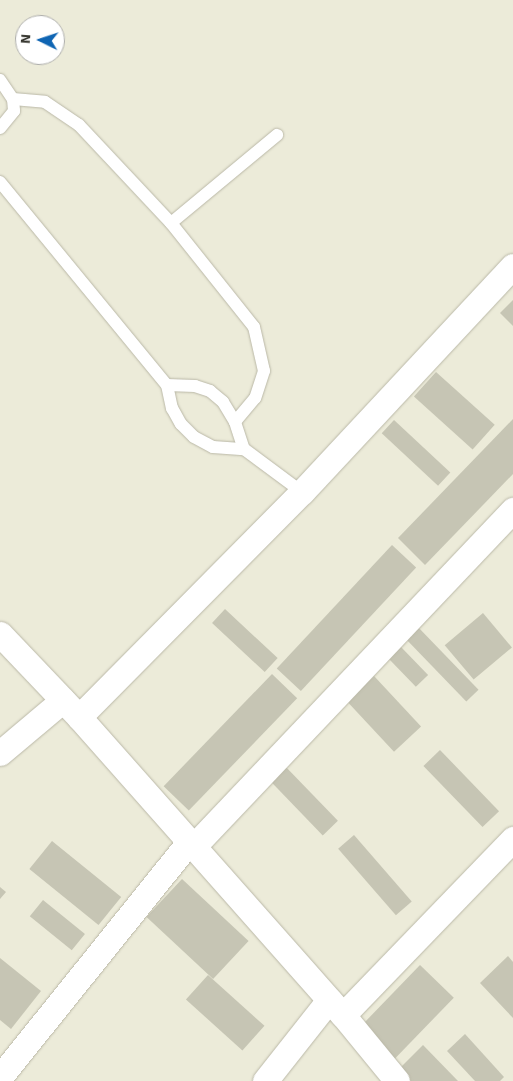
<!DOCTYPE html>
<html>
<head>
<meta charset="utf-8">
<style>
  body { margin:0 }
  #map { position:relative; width:513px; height:1081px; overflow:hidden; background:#ecebd9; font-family:Signika,sans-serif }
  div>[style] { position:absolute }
  .building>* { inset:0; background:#c6c5b4; transform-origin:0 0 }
  .roads { filter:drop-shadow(0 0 1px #bab8a7) drop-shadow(0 0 1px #bab8a7) }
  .service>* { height:12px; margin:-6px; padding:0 6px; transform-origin:6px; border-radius:6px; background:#fff }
  .minor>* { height:25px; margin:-12.5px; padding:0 12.5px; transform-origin:12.5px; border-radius:12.5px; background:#fff }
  span { translate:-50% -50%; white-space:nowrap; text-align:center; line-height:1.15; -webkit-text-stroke:4px #fff; paint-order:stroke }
  .north { position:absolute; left:15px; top:15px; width:50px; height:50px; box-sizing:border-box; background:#fff; border:1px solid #adadaa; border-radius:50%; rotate:274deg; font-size:14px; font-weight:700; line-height:20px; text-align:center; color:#32322b }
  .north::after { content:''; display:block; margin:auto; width:18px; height:22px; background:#0f65b3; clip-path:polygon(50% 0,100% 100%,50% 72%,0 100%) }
</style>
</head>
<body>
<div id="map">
  <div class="building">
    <div style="clip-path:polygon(513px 300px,513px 326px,500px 313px)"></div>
    <div style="left:436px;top:372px;width:79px;height:33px;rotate:42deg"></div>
    <div style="clip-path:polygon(513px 419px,513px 474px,425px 565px,398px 538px)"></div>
    <div style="left:394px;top:420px;width:77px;height:18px;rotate:43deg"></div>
    <div style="left:392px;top:545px;width:33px;height:169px;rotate:43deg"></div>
    <div style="left:225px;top:609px;width:72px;height:19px;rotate:43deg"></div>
    <div style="left:483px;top:613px;width:45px;height:50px;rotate:50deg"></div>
    <div style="left:416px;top:625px;width:90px;height:17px;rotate:46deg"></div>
    <div style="left:401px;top:647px;width:39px;height:17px;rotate:46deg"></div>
    <div style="left:272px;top:674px;width:35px;height:156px;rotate:44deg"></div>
    <div style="left:374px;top:676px;width:69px;height:37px;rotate:47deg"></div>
    <div style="left:440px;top:750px;width:85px;height:23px;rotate:46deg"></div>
    <div style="left:283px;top:764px;width:79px;height:21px;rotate:46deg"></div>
    <div style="left:354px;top:835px;width:88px;height:21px;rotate:49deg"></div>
    <div style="left:52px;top:841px;width:89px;height:36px;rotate:39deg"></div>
    <div style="left:182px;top:879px;width:91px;height:52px;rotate:43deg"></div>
    <div style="clip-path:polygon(0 887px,6px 892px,0 899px)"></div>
    <div style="left:43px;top:900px;width:54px;height:21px;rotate:39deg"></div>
    <div style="clip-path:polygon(508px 956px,513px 962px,513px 1018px,480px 983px)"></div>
    <div style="clip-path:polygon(0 958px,41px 991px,11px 1029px,0 1020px)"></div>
    <div style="left:420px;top:965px;width:47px;height:85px;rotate:44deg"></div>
    <div style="left:208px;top:975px;width:76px;height:33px;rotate:42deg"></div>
    <div style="clip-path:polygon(465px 1034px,504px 1077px,500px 1081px,475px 1081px,447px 1051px)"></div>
    <div style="clip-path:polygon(423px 1045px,458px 1081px,406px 1081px,397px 1071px)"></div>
  </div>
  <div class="roads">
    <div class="service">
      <div style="left:0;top:80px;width:23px;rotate:56deg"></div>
      <div style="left:13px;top:99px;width:12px;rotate:85deg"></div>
      <div style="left:14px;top:111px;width:22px;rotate:129deg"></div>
      <div style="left:13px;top:99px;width:32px;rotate:5deg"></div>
      <div style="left:45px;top:102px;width:41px;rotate:34.1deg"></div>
      <div style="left:79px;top:125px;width:134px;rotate:46.8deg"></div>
      <div style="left:171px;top:223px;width:133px;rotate:51.4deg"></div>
      <div style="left:254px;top:327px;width:45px;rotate:77.2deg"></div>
      <div style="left:264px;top:371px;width:28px;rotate:108deg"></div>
      <div style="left:255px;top:398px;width:31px;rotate:130deg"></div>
      <div style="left:0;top:182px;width:263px;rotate:50.6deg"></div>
      <div style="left:167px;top:385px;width:24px;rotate:78deg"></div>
      <div style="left:172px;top:408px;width:18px;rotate:61deg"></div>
      <div style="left:181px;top:424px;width:18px;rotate:45deg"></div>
      <div style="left:194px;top:437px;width:21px;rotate:28deg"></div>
      <div style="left:213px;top:447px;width:31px;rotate:4deg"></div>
      <div style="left:171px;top:223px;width:138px;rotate:-39.7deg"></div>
      <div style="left:167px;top:385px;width:28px;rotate:2deg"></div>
      <div style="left:195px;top:386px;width:16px;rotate:18deg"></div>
      <div style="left:210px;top:391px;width:17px;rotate:40deg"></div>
      <div style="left:223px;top:402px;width:23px;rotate:59deg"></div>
      <div style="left:235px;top:422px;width:28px;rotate:72deg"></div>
      <div style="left:244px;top:449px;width:72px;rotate:36.6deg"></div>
    </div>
    <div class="minor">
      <div style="left:0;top:634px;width:115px;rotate:46.4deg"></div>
      <div style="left:79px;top:717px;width:398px;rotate:48.5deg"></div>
      <div style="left:343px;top:1015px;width:85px;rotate:50.7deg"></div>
      <div style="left:79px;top:717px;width:317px;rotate:-45.3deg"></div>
      <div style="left:302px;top:492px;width:309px;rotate:-47deg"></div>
      <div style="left:0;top:753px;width:82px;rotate:-40.1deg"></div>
      <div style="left:193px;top:847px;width:465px;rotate:-46.5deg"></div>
      <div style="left:343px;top:1015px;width:245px;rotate:-46deg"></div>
      <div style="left:0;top:1077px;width:302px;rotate:-51.2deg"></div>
      <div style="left:265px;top:1081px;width:103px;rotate:-51.7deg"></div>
    </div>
  </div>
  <div class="north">N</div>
</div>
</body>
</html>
